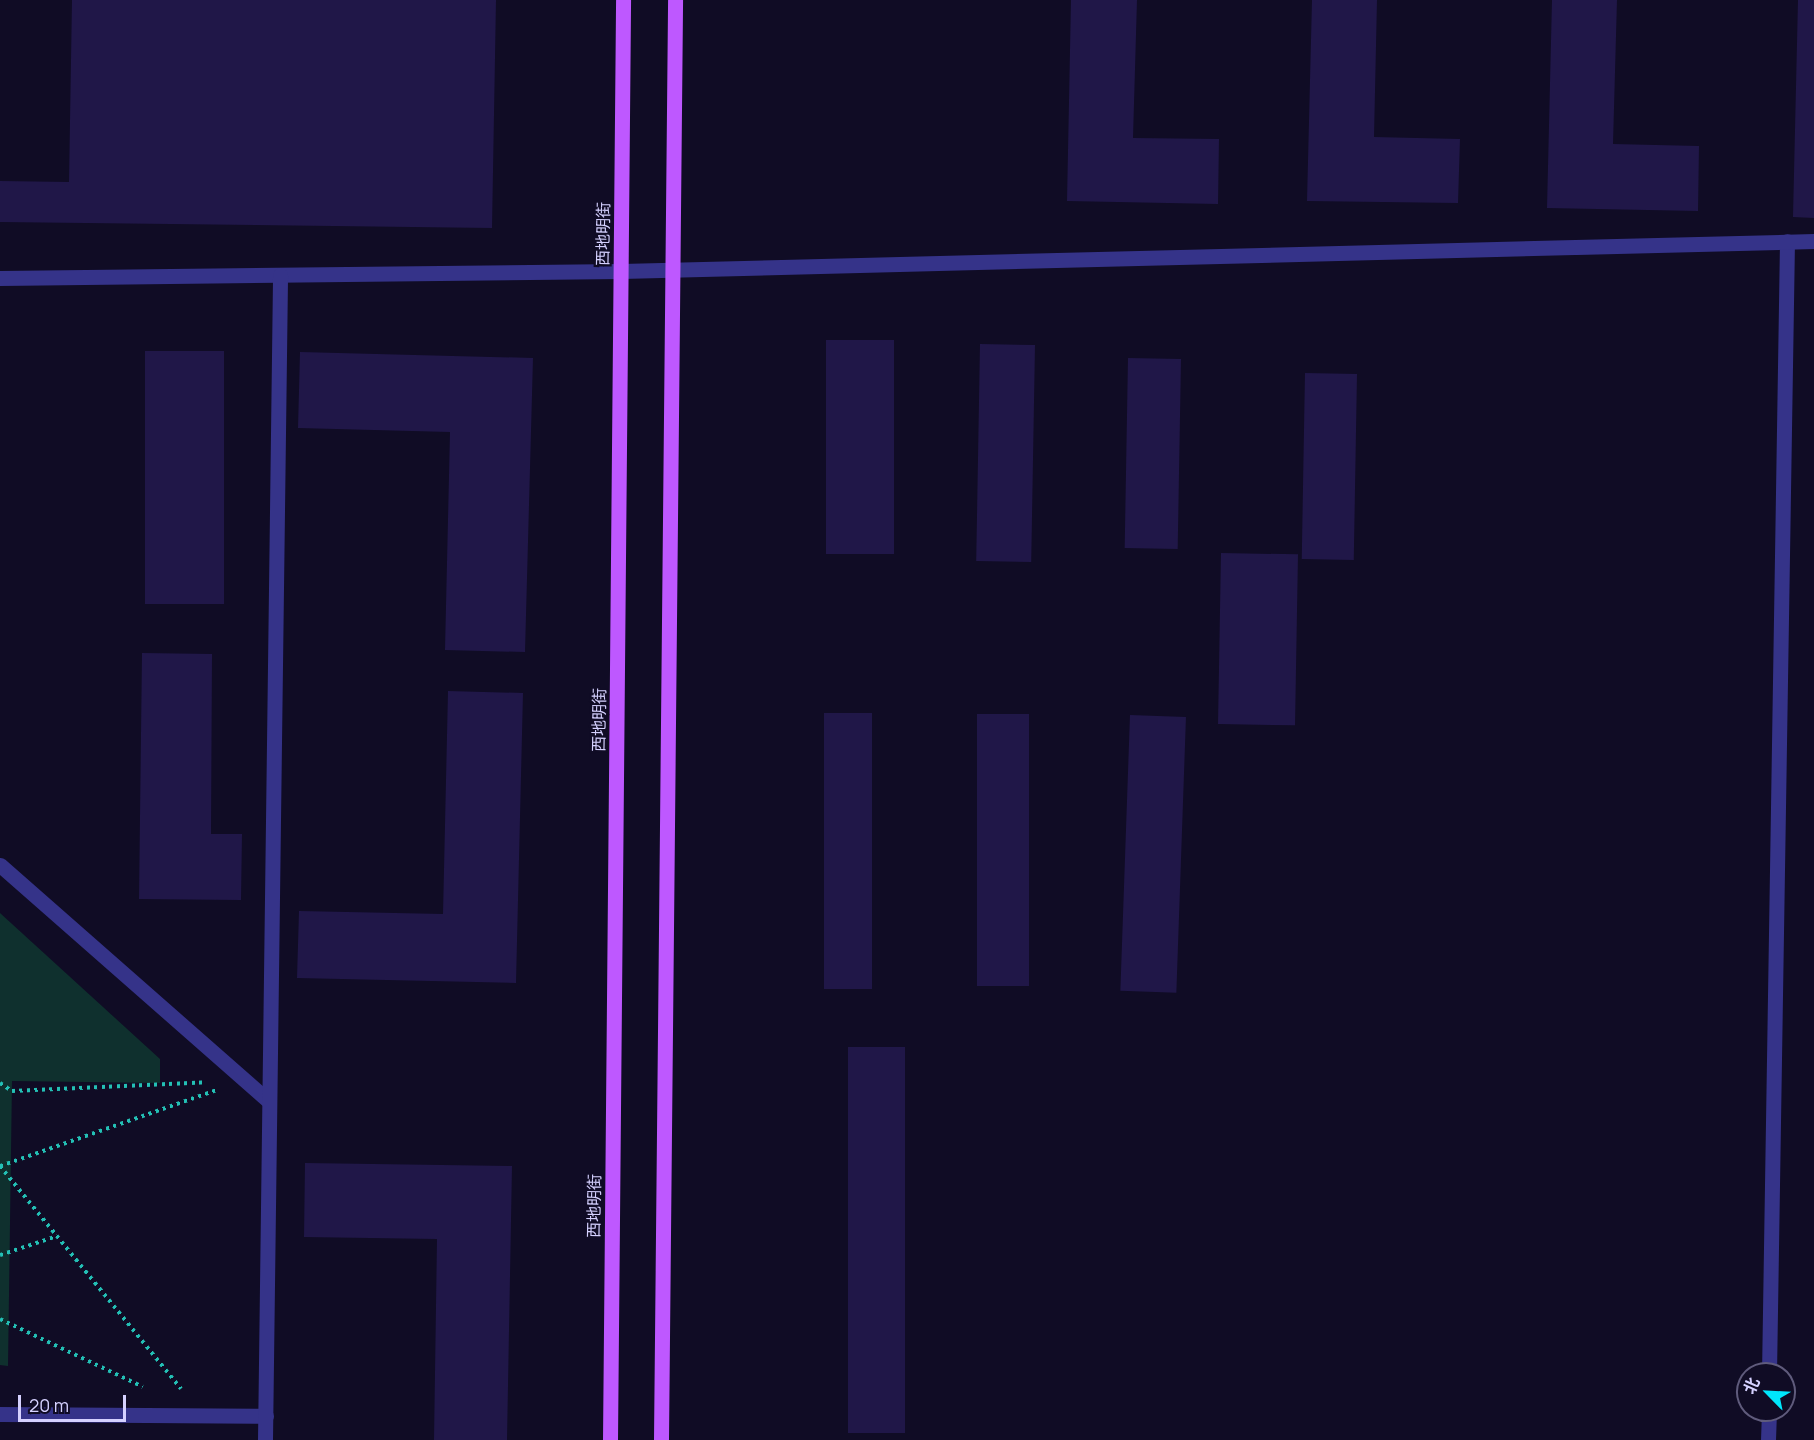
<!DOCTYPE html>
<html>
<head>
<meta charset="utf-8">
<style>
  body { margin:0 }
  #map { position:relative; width:1814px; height:1440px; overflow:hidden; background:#100c25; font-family:Manrope,"Noto Sans SC",sans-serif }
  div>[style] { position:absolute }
  .green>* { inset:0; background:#0f302e }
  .building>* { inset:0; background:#201748; transform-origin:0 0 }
  .path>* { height:4px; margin-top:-2px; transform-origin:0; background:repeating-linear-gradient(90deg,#23c0b5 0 3px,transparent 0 7.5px) }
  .service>* { height:15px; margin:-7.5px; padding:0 7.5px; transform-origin:7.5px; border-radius:7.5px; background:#353389 }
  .minor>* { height:15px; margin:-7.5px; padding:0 7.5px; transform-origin:7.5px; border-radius:7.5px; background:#353389 }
  .primary>* { height:15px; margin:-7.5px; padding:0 7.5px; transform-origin:7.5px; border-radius:7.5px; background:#be58ff }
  span { translate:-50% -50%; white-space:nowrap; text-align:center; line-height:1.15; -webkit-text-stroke:4.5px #100c25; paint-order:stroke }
  .street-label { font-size:16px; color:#d5d1ff }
  .north { position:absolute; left:1736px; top:1362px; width:60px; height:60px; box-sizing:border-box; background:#100c25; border:2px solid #5f5b7c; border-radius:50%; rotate:294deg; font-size:16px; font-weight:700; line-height:24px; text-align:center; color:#d5d1ff }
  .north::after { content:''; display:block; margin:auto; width:21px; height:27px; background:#00e6fc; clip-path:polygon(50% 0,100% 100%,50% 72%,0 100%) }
  .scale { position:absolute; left:18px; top:1395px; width:108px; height:27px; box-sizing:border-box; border:3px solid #d5d1ff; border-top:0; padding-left:8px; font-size:18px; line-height:21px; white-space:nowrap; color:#d5d1ff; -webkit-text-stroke:4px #100c25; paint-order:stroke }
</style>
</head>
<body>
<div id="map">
  <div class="green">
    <div style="clip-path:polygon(0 913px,160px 1059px,160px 1083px,12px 1081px,8px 1366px,0 1365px)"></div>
  </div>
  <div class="building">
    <div style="clip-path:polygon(72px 0,496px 0,492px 228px,0 222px,0 181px,69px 182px)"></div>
    <div style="clip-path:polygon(1071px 0,1137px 0,1133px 138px,1219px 139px,1218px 204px,1067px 201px)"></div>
    <div style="clip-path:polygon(1312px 0,1377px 0,1374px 137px,1460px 139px,1458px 203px,1307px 201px)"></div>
    <div style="clip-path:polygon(1552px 0,1617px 0,1613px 144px,1699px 146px,1698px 211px,1547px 208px)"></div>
    <div style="clip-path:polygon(1798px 0,1814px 0,1814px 218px,1793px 217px)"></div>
    <div style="left:826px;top:340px;width:68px;height:214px"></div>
    <div style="left:980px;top:344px;width:55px;height:217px;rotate:1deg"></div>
    <div style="left:145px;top:351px;width:79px;height:253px"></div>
    <div style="clip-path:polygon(300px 352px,533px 358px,525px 652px,445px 650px,450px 432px,298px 428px)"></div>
    <div style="left:1128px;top:358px;width:53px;height:190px;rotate:1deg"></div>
    <div style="left:1305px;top:373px;width:52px;height:186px;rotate:1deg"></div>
    <div style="left:1221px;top:553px;width:77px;height:171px;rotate:1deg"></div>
    <div style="clip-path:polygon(142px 653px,212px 654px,211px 834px,242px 834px,241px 900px,139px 899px)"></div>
    <div style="clip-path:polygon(448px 691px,523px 693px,516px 983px,297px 978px,299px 911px,443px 914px)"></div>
    <div style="left:824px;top:713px;width:48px;height:276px"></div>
    <div style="left:977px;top:714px;width:52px;height:272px"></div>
    <div style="left:1130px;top:715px;width:56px;height:276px;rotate:2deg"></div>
    <div style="left:848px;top:1047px;width:57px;height:386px"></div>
    <div style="clip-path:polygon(305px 1163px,512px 1166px,507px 1440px,434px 1440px,437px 1239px,304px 1237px)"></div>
  </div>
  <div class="path">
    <div style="left:0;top:1083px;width:14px;rotate:34deg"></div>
    <div style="left:12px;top:1091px;width:195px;rotate:-2.6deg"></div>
    <div style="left:0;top:1166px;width:287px;rotate:50.9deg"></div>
    <div style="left:0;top:1166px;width:230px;rotate:-19.3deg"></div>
    <div style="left:0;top:1255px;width:60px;rotate:-18.4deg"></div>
    <div style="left:0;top:1319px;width:158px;rotate:25.4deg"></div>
  </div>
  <div class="service">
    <div style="left:1769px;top:1374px;width:1133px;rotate:-89.09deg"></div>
    <div style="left:1768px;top:1440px;width:30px;rotate:-88deg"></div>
  </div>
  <div class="minor">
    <div style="left:0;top:278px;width:621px;rotate:-0.65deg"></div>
    <div style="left:621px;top:271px;width:1193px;rotate:-1.44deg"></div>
    <div style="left:0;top:865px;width:358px;rotate:41.3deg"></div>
    <div style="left:0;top:1414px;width:266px;rotate:0.4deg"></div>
    <div style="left:265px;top:1440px;width:1165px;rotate:-89.26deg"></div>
  </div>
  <div class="primary">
    <div style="left:610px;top:1440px;width:1440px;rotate:-89.48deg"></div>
    <div style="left:661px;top:1440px;width:1440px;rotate:-89.44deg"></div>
  </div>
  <div class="street-label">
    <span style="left:603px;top:234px;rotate:-89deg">西地明街</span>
    <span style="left:599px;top:720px;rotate:-89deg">西地明街</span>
    <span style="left:594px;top:1206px;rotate:-89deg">西地明街</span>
  </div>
  <div class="north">北</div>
  <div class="scale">20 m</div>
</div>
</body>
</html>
